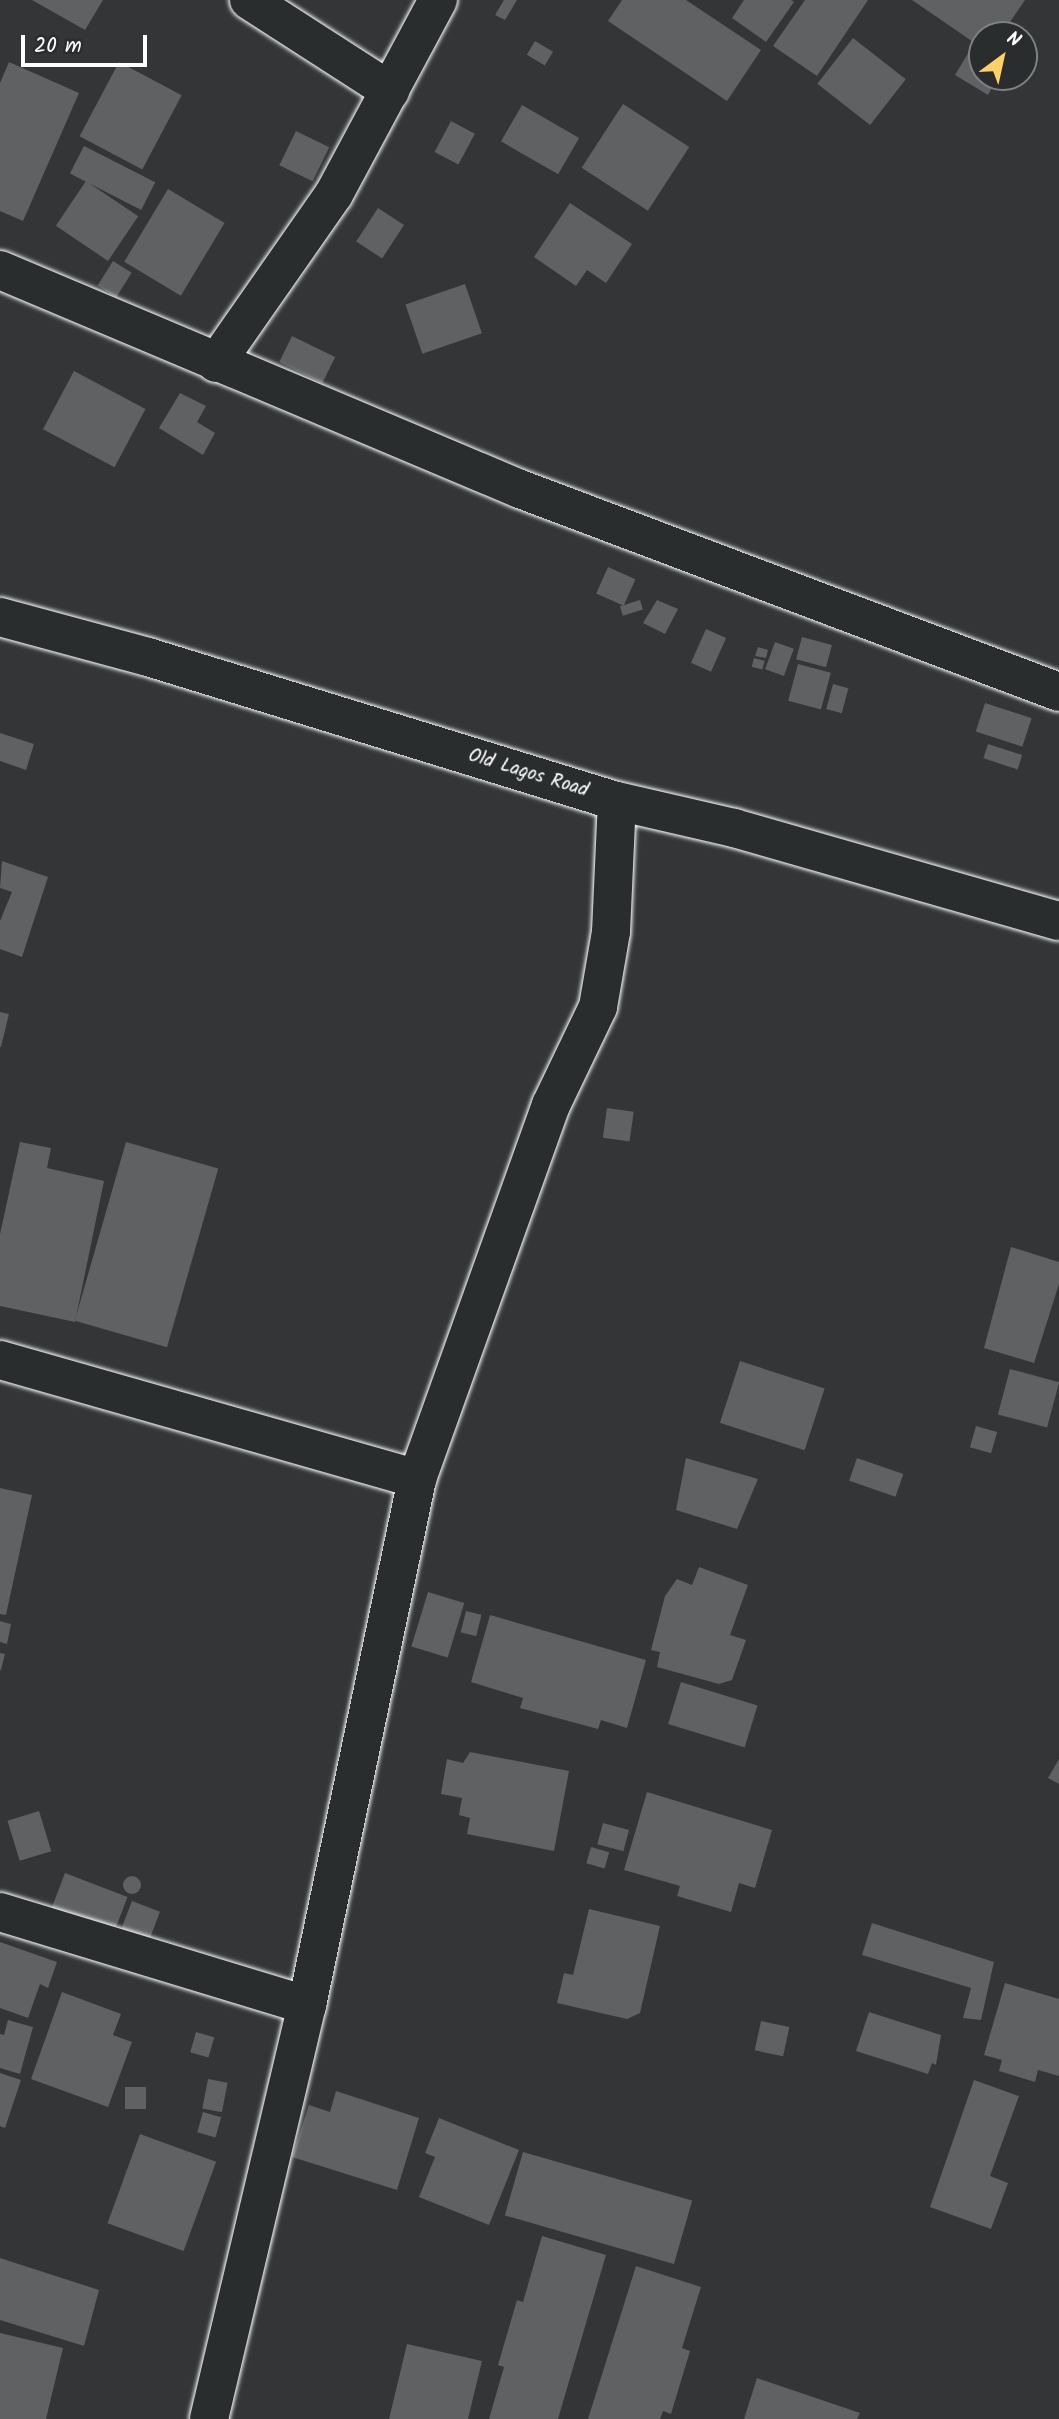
<!DOCTYPE html>
<html>
<head>
<meta charset="utf-8">
<style>
  body { margin:0 }
  #map { position:relative; width:1059px; height:2419px; overflow:hidden; background:#333536; font-family:Kalam,sans-serif }
  div>[style] { position:absolute }
  .building>* { inset:0; background:#5f6162; transform-origin:0 0 }
  .round { border-radius:50% }
  .roads { filter:drop-shadow(0 0 2px #fff) drop-shadow(0 0 2px #fff) }
  .minor>* { height:38px; margin:-19px; padding:0 19px; transform-origin:19px; border-radius:19px; background:#2a2d2e }
  .major>* { height:38px; margin:-19px; padding:0 19px; transform-origin:19px; border-radius:19px; background:#2a2d2e }
  span { translate:-50% -50%; white-space:nowrap; text-align:center; line-height:1.15; -webkit-text-stroke:7px #2a2d2e; paint-order:stroke }
  .street-label { font-size:19px; color:#fff }
  .north { position:absolute; left:968px; top:21px; width:70px; height:70px; box-sizing:border-box; background:#2a2d2e; border:2px solid #7f8182; border-radius:50%; rotate:33deg; font-size:19px; font-weight:700; line-height:28px; text-align:center; color:#fff }
  .north::after { content:''; display:block; margin:auto; width:24px; height:32px; background:#ffd166; clip-path:polygon(50% 0,100% 100%,50% 72%,0 100%) }
  .scale { position:absolute; left:21px; top:35px; width:126px; height:32px; box-sizing:border-box; border:4px solid #fff; border-top:0; padding-left:9px; font-size:21px; line-height:24px; white-space:nowrap; color:#fff; -webkit-text-stroke:5px #2a2d2e; paint-order:stroke }
</style>
</head>
<body>
<div id="map">
  <div class="building">
    <div style="clip-path:polygon(32px 0,103px 0,85px 30px)"></div>
    <div style="clip-path:polygon(504px 0,517px 0,505px 20px,495px 15px)"></div>
    <div style="clip-path:polygon(622px 0,686px 0,761px 50px,727px 101px,608px 21px)"></div>
    <div style="clip-path:polygon(744px 0,791px 0,794px 2px,766px 42px,732px 18px)"></div>
    <div style="clip-path:polygon(805px 0,868px 0,817px 76px,773px 46px)"></div>
    <div style="clip-path:polygon(912px 0,1025px 0,1001px 35px,982px 35px,982px 48px)"></div>
    <div style="left:853px;top:38px;width:67px;height:58px;rotate:38deg"></div>
    <div style="left:535px;top:41px;width:21px;height:16px;rotate:31deg"></div>
    <div style="clip-path:polygon(970px 50px,982px 56px,982px 77px,998px 77px,988px 95px,955px 75px)"></div>
    <div style="clip-path:polygon(9px 62px,79px 93px,23px 221px,0 211px,0 83px)"></div>
    <div style="left:119px;top:62px;width:71px;height:84px;rotate:28deg"></div>
    <div style="left:623px;top:104px;width:79px;height:76px;rotate:33deg"></div>
    <div style="left:522px;top:105px;width:66px;height:42px;rotate:30deg"></div>
    <div style="left:451px;top:121px;width:27px;height:35px;rotate:28deg"></div>
    <div style="left:296px;top:131px;width:37px;height:38px;rotate:26deg"></div>
    <div style="left:84px;top:146px;width:80px;height:31px;rotate:27deg"></div>
    <div style="left:86px;top:181px;width:63px;height:54px;rotate:34deg"></div>
    <div style="left:168px;top:189px;width:66px;height:85px;rotate:31deg"></div>
    <div style="clip-path:polygon(570px 203px,632px 244px,606px 283px,587px 270px,576px 286px,534px 257px)"></div>
    <div style="left:378px;top:208px;width:31px;height:40px;rotate:33deg"></div>
    <div style="left:113px;top:261px;width:22px;height:29px;rotate:32deg"></div>
    <div style="left:465px;top:284px;width:52px;height:63px;rotate:71deg"></div>
    <div style="left:292px;top:336px;width:48px;height:29px;rotate:26deg"></div>
    <div style="left:74px;top:371px;width:81px;height:66px;rotate:28deg"></div>
    <div style="clip-path:polygon(180px 393px,206px 406px,197px 422px,215px 433px,203px 455px,159px 428px)"></div>
    <div style="left:608px;top:567px;width:30px;height:29px;rotate:24deg"></div>
    <div style="left:640px;top:600px;width:10px;height:21px;rotate:73deg"></div>
    <div style="clip-path:polygon(657px 600px,678px 609px,665px 634px,643px 623px)"></div>
    <div style="left:706px;top:629px;width:22px;height:37px;rotate:24deg"></div>
    <div style="left:802px;top:637px;width:31px;height:23px;rotate:15deg"></div>
    <div style="left:775px;top:642px;width:20px;height:29px;rotate:20deg"></div>
    <div style="clip-path:polygon(758px 647px,768px 650px,766px 658px,755px 656px)"></div>
    <div style="left:754px;top:658px;width:11px;height:9px;rotate:15deg"></div>
    <div style="left:798px;top:664px;width:34px;height:38px;rotate:15deg"></div>
    <div style="left:833px;top:684px;width:16px;height:26px;rotate:15deg"></div>
    <div style="left:985px;top:703px;width:49px;height:30px;rotate:18deg"></div>
    <div style="clip-path:polygon(0 733px,34px 744px,26px 770px,0 761px)"></div>
    <div style="left:988px;top:744px;width:36px;height:15px;rotate:18deg"></div>
    <div style="clip-path:polygon(2px 861px,48px 877px,22px 957px,0 949px,0 921px,12px 892px,0 888px)"></div>
    <div style="clip-path:polygon(0 1012px,9px 1014px,1px 1047px,0 1047px)"></div>
    <div style="left:607px;top:1108px;width:27px;height:30px;rotate:8deg"></div>
    <div style="clip-path:polygon(20px 1142px,51px 1148px,47px 1168px,104px 1181px,75px 1322px,0 1306px,0 1234px)"></div>
    <div style="left:126px;top:1142px;width:96px;height:186px;rotate:16deg"></div>
    <div style="clip-path:polygon(1011px 1247px,1059px 1262px,1059px 1284px,1034px 1363px,984px 1348px)"></div>
    <div style="left:740px;top:1361px;width:89px;height:65px;rotate:18deg"></div>
    <div style="left:1010px;top:1369px;width:51px;height:47px;rotate:15deg"></div>
    <div style="left:976px;top:1426px;width:22px;height:22px;rotate:16deg"></div>
    <div style="clip-path:polygon(686px 1458px,758px 1479px,737px 1529px,676px 1510px)"></div>
    <div style="left:857px;top:1458px;width:49px;height:24px;rotate:19deg"></div>
    <div style="clip-path:polygon(0 1488px,32px 1495px,6px 1615px,0 1614px)"></div>
    <div style="clip-path:polygon(699px 1567px,748px 1585px,730px 1635px,746px 1640px,732px 1680px,719px 1684px,657px 1667px,660px 1652px,651px 1650px,665px 1596px,677px 1579px,692px 1585px)"></div>
    <div style="left:428px;top:1592px;width:38px;height:57px;rotate:17deg"></div>
    <div style="left:466px;top:1611px;width:16px;height:22px;rotate:14deg"></div>
    <div style="clip-path:polygon(490px 1615px,646px 1660px,627px 1728px,601px 1720px,598px 1729px,520px 1708px,523px 1698px,471px 1682px)"></div>
    <div style="clip-path:polygon(0 1621px,11px 1624px,7px 1644px,0 1642px)"></div>
    <div style="clip-path:polygon(0 1653px,5px 1654px,1px 1670px,0 1670px)"></div>
    <div style="left:681px;top:1682px;width:80px;height:44px;rotate:17deg"></div>
    <div style="clip-path:polygon(470px 1752px,569px 1771px,554px 1851px,467px 1834px,470px 1818px,459px 1815px,462px 1798px,441px 1794px,447px 1759px,463px 1763px)"></div>
    <div style="clip-path:polygon(1059px 1759px,1059px 1784px,1048px 1778px)"></div>
    <div style="clip-path:polygon(647px 1792px,772px 1830px,755px 1888px,739px 1883px,731px 1912px,677px 1896px,680px 1886px,624px 1870px)"></div>
    <div style="left:39px;top:1811px;width:42px;height:33px;rotate:73deg"></div>
    <div style="left:603px;top:1823px;width:27px;height:22px;rotate:15deg"></div>
    <div style="left:591px;top:1847px;width:19px;height:17px;rotate:16deg"></div>
    <div style="left:65px;top:1873px;width:67px;height:39px;rotate:21deg"></div>
    <div class="round" style="left:123px;top:1876px;width:18px;height:18px"></div>
    <div style="left:132px;top:1901px;width:30px;height:32px;rotate:21deg"></div>
    <div style="clip-path:polygon(589px 1909px,660px 1926px,640px 2013px,627px 2019px,557px 2003px,564px 1973px,573px 1975px)"></div>
    <div style="clip-path:polygon(872px 1923px,994px 1962px,981px 2020px,963px 2018px,971px 1988px,862px 1955px)"></div>
    <div style="clip-path:polygon(0 1942px,57px 1962px,48px 1988px,40px 1984px,28px 2018px,0 2008px)"></div>
    <div style="clip-path:polygon(1005px 1983px,1059px 1999px,1059px 2076px,1038px 2070px,1035px 2082px,999px 2071px,1002px 2060px,984px 2055px)"></div>
    <div style="clip-path:polygon(62px 1992px,121px 2014px,113px 2035px,132px 2042px,108px 2107px,31px 2079px)"></div>
    <div style="clip-path:polygon(869px 2012px,941px 2035px,936px 2065px,932px 2063px,928px 2074px,856px 2051px)"></div>
    <div style="clip-path:polygon(8px 2020px,33px 2027px,20px 2074px,0 2068px,0 2034px,4px 2035px)"></div>
    <div style="left:761px;top:2021px;width:29px;height:30px;rotate:12deg"></div>
    <div style="left:196px;top:2032px;width:19px;height:21px;rotate:16deg"></div>
    <div style="clip-path:polygon(0 2073px,21px 2080px,5px 2128px,0 2126px)"></div>
    <div style="left:208px;top:2079px;width:20px;height:30px;rotate:11deg"></div>
    <div style="clip-path:polygon(974px 2080px,1019px 2096px,990px 2176px,1008px 2183px,991px 2229px,930px 2207px)"></div>
    <div style="left:146px;top:2087px;width:22px;height:21px;rotate:90deg"></div>
    <div style="clip-path:polygon(336px 2091px,419px 2118px,397px 2190px,292px 2157px,309px 2105px,330px 2112px)"></div>
    <div style="left:203px;top:2112px;width:19px;height:21px;rotate:16deg"></div>
    <div style="clip-path:polygon(439px 2118px,519px 2150px,489px 2225px,419px 2197px,435px 2157px,425px 2153px)"></div>
    <div style="left:140px;top:2134px;width:81px;height:95px;rotate:20deg"></div>
    <div style="left:523px;top:2152px;width:176px;height:66px;rotate:16deg"></div>
    <div style="clip-path:polygon(542px 2236px,606px 2255px,558px 2419px,489px 2419px,504px 2367px,498px 2365px,517px 2300px,523px 2302px)"></div>
    <div style="clip-path:polygon(0 2258px,99px 2290px,84px 2346px,0 2320px)"></div>
    <div style="clip-path:polygon(636px 2266px,701px 2287px,682px 2348px,690px 2351px,671px 2414px,663px 2411px,660px 2419px,588px 2419px)"></div>
    <div style="clip-path:polygon(0 2333px,63px 2348px,46px 2419px,0 2419px)"></div>
    <div style="clip-path:polygon(407px 2344px,482px 2361px,468px 2419px,389px 2419px)"></div>
    <div style="clip-path:polygon(757px 2378px,860px 2413px,857px 2419px,744px 2419px)"></div>
  </div>
  <div class="roads">
    <div class="minor">
      <div style="left:249px;top:0;width:168px;rotate:32.8deg"></div>
      <div style="left:0;top:270px;width:564px;rotate:22.84deg"></div>
      <div style="left:520px;top:489px;width:576px;rotate:20.64deg"></div>
      <div style="left:216px;top:363px;width:206px;rotate:-55.1deg"></div>
      <div style="left:334px;top:194px;width:220px;rotate:-61.8deg"></div>
      <div style="left:0;top:1360px;width:434px;rotate:15.9deg"></div>
      <div style="left:0;top:1912px;width:321px;rotate:16.9deg"></div>
      <div style="left:209px;top:2419px;width:425px;rotate:-76.7deg"></div>
      <div style="left:307px;top:2005px;width:537px;rotate:-78.19deg"></div>
      <div style="left:417px;top:1479px;width:397px;rotate:-70.3deg"></div>
      <div style="left:551px;top:1105px;width:109px;rotate:-64.4deg"></div>
      <div style="left:598px;top:1007px;width:76px;rotate:-80.2deg"></div>
      <div style="left:611px;top:932px;width:131px;rotate:-87.4deg"></div>
    </div>
    <div class="major">
      <div style="left:0;top:617px;width:153px;rotate:15.1deg"></div>
      <div style="left:148px;top:657px;width:491px;rotate:17.1deg"></div>
      <div style="left:617px;top:801px;width:120px;rotate:13deg"></div>
      <div style="left:734px;top:828px;width:338px;rotate:16deg"></div>
    </div>
  </div>
  <div class="street-label">
    <span style="left:528px;top:774px;rotate:17deg">Old Lagos Road</span>
  </div>
  <div class="north">N</div>
  <div class="scale">20 m</div>
</div>
</body>
</html>
